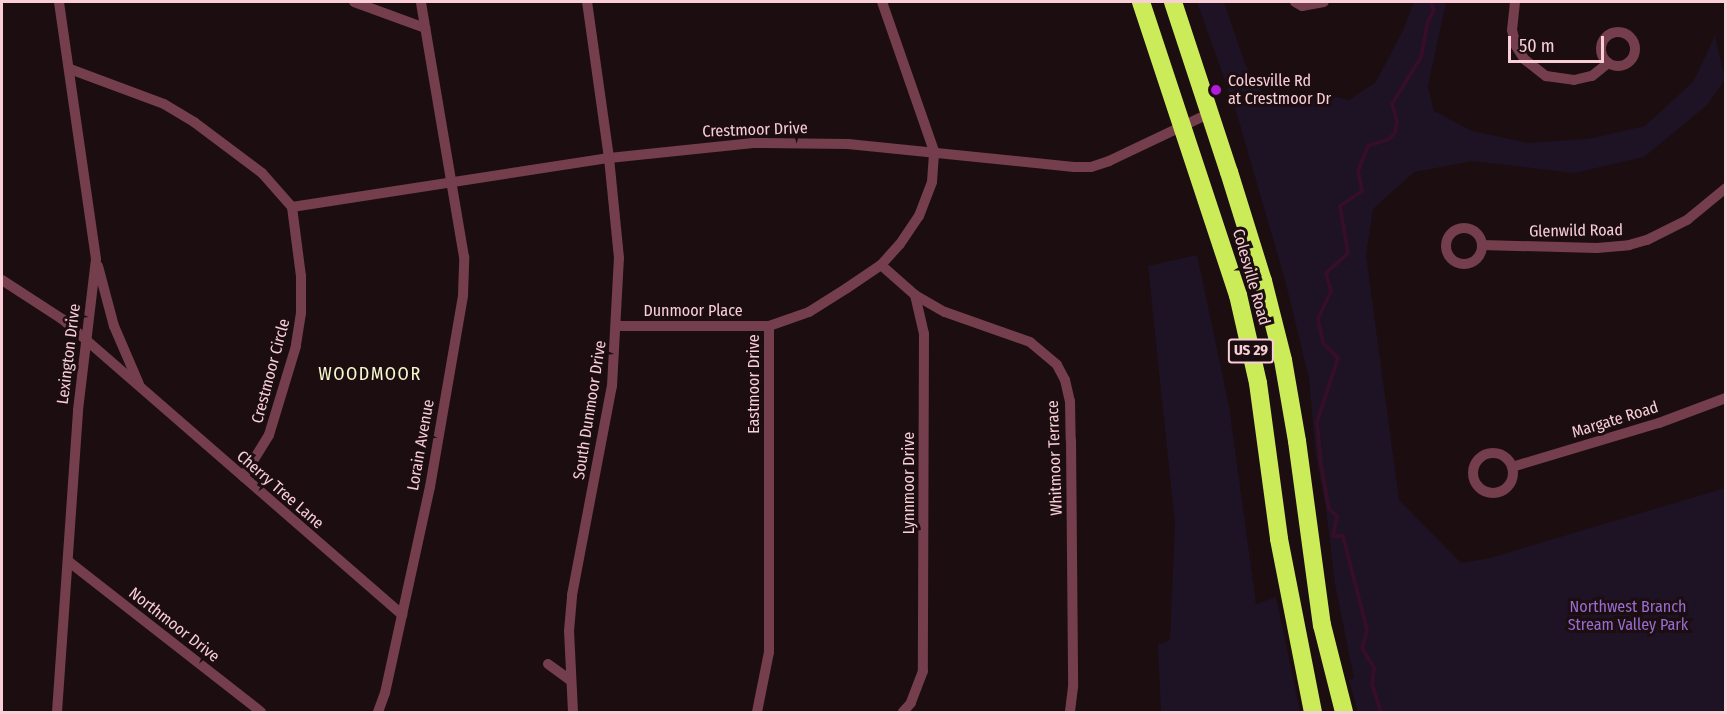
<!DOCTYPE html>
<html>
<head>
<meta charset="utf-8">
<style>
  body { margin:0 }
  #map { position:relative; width:1727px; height:714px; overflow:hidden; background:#1c0e10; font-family:"Fira Sans Condensed",sans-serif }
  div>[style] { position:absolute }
  .green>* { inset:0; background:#1e1225 }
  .stream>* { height:4px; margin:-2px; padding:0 2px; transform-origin:2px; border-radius:2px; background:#350e28 }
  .street>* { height:10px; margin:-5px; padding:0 5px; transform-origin:5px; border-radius:5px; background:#753e4d }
  .street>.ring { margin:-5px; padding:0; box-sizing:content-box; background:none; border:10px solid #753e4d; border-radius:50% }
  .highway>* { height:18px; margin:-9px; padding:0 9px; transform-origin:9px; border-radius:9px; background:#cceb58 }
  .dots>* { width:16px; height:16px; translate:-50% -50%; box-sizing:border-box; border:3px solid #1c0e10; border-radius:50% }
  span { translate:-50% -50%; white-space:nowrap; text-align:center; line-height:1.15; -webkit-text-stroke:6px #1c0e10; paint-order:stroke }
  .shield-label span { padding:2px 4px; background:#1c0e10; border:2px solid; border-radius:4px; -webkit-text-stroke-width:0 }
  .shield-label { font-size:15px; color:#f9ced7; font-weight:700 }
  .poi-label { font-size:16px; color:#f9ced7 }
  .left { translate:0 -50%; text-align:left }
  .street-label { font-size:16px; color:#f9ced7 }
  .park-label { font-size:16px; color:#986cd1 }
  .neighbourhood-label { font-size:18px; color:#f7f9d0; letter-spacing:1.5px }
  .frame { position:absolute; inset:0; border:3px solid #f9ced7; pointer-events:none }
  .scale { position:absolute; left:1508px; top:36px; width:96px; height:27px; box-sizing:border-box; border:3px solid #f9ced7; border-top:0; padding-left:8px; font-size:18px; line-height:21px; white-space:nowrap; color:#f9ced7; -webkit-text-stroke:4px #1c0e10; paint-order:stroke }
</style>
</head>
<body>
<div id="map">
  <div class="green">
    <div style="clip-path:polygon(1197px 2px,1224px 2px,1245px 64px,1269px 103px,1315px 93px,1349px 100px,1376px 82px,1404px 28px,1414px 2px,1446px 2px,1428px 86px,1434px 111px,1472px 131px,1528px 143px,1588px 139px,1645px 126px,1693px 82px,1715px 36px,1725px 79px,1707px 105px,1644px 157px,1574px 173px,1473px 161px,1414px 172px,1373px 209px,1366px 255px,1399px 500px,1461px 563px,1490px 558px,1725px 488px,1725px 712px,1358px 712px,1349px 680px,1354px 678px,1335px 584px,1326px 509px,1316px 456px,1309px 378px,1285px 280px,1236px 111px)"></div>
    <div style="clip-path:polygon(1197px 255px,1229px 406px,1256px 604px,1276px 597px,1300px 711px,1306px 710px,1307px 712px,1161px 712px,1158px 645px,1170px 640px,1175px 524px,1148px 266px)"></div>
  </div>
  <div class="stream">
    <div style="left:1381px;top:712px;width:28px;rotate:-108deg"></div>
    <div style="left:1372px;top:685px;width:17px;rotate:-83deg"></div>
    <div style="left:1374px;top:668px;width:23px;rotate:-121deg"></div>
    <div style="left:1362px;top:648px;width:19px;rotate:-74deg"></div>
    <div style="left:1367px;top:630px;width:97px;rotate:-104.3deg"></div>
    <div style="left:1343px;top:536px;width:10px;rotate:180deg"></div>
    <div style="left:1333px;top:536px;width:20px;rotate:-79deg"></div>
    <div style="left:1337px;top:516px;width:11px;rotate:-139deg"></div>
    <div style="left:1329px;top:509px;width:45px;rotate:-100.3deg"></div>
    <div style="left:1321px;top:465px;width:43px;rotate:-95.3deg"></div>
    <div style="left:1317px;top:422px;width:67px;rotate:-71.8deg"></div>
    <div style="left:1338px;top:358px;width:21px;rotate:-135deg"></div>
    <div style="left:1323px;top:343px;width:25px;rotate:-102deg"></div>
    <div style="left:1318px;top:319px;width:31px;rotate:-65deg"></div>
    <div style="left:1331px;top:291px;width:19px;rotate:-106deg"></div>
    <div style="left:1326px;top:273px;width:30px;rotate:-42deg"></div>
    <div style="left:1348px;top:253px;width:48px;rotate:-99.7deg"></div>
    <div style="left:1340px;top:206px;width:27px;rotate:-34deg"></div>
    <div style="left:1362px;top:191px;width:20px;rotate:-101deg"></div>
    <div style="left:1358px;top:171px;width:27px;rotate:-68deg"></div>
    <div style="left:1368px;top:146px;width:22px;rotate:-18deg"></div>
    <div style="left:1389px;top:139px;width:8px;rotate:-45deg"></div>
    <div style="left:1395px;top:133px;width:12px;rotate:-81deg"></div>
    <div style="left:1397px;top:121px;width:18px;rotate:-106deg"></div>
    <div style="left:1392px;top:104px;width:55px;rotate:-58.3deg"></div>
    <div style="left:1421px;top:57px;width:37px;rotate:-79deg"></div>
    <div style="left:1428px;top:21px;width:12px;rotate:-59deg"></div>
    <div style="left:1434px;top:11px;width:9px;rotate:-108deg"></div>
  </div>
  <div class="street">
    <div style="left:354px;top:2px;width:76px;rotate:20.1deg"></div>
    <div style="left:1295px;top:2px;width:8px;rotate:30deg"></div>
    <div style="left:1302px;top:6px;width:22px;rotate:-10deg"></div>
    <div style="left:1515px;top:2px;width:28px;rotate:96deg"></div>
    <div style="left:1512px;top:30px;width:16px;rotate:76deg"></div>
    <div style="left:1516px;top:46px;width:15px;rotate:58deg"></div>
    <div style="left:1524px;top:59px;width:28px;rotate:38deg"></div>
    <div style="left:1546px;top:76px;width:28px;rotate:8deg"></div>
    <div style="left:1574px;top:80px;width:18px;rotate:-13deg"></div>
    <div style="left:1592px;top:76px;width:21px;rotate:-39deg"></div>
    <div class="ring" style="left:1601px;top:32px;width:24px;height:24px"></div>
    <div style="left:70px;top:69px;width:100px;rotate:20.4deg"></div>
    <div style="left:164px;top:104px;width:35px;rotate:31deg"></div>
    <div style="left:194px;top:122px;width:85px;rotate:36.9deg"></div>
    <div style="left:262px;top:173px;width:45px;rotate:48.6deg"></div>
    <div style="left:292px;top:207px;width:70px;rotate:82.6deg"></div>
    <div style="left:301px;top:276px;width:37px;rotate:90deg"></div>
    <div style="left:301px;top:313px;width:33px;rotate:99deg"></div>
    <div style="left:296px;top:346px;width:93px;rotate:106.9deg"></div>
    <div style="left:269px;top:435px;width:49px;rotate:121.8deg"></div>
    <div style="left:292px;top:207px;width:321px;rotate:-8.8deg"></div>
    <div style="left:609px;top:158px;width:145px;rotate:-5.9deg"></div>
    <div style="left:753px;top:143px;width:95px;rotate:0.6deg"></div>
    <div style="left:848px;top:144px;width:227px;rotate:5.8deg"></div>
    <div style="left:1074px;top:167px;width:17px"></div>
    <div style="left:1091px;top:167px;width:19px;rotate:-18deg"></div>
    <div style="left:1109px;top:161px;width:112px;rotate:-25.4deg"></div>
    <div class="ring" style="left:1446px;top:228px;width:26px;height:26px"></div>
    <div style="left:1482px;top:245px;width:115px;rotate:1.5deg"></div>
    <div style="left:1597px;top:248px;width:32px;rotate:-5deg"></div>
    <div style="left:1629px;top:245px;width:19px;rotate:-16deg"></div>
    <div style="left:1647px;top:240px;width:45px;rotate:-26.6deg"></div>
    <div style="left:1687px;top:220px;width:50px;rotate:-39.4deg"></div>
    <div style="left:881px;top:265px;width:45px;rotate:41.4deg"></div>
    <div style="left:915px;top:295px;width:40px;rotate:77deg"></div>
    <div style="left:924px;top:334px;width:337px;rotate:90.2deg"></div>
    <div style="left:923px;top:671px;width:34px;rotate:111deg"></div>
    <div style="left:911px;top:703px;width:12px;rotate:132deg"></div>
    <div style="left:98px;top:266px;width:62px;rotate:75.1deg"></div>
    <div style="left:114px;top:326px;width:63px;rotate:66.7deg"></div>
    <div style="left:2px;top:280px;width:72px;rotate:33deg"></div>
    <div style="left:62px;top:319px;width:451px;rotate:41deg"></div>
    <div style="left:915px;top:295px;width:34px;rotate:30deg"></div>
    <div style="left:945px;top:312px;width:90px;rotate:19.4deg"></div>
    <div style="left:1030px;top:342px;width:35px;rotate:40deg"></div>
    <div style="left:1057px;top:365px;width:17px;rotate:62deg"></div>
    <div style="left:1065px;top:380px;width:22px;rotate:77deg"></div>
    <div style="left:1070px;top:401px;width:39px;rotate:89deg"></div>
    <div style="left:1071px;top:440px;width:247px;rotate:89.5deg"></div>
    <div style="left:1073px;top:687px;width:25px;rotate:97deg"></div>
    <div style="left:618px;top:326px;width:151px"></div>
    <div style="left:769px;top:326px;width:42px;rotate:-19.3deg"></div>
    <div style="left:809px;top:312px;width:45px;rotate:-32.3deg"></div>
    <div style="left:847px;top:288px;width:41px;rotate:-34.1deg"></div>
    <div style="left:881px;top:265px;width:28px;rotate:-48deg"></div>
    <div style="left:900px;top:244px;width:34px;rotate:-56deg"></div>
    <div style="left:919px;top:216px;width:36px;rotate:-69deg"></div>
    <div style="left:932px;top:182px;width:31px;rotate:-86deg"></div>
    <div style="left:934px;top:151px;width:158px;rotate:-109.2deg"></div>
    <div class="ring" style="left:1473px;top:453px;width:30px;height:30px"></div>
    <div style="left:1512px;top:467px;width:153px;rotate:-16.7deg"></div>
    <div style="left:1659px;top:423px;width:72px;rotate:-20.5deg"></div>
    <div style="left:68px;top:561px;width:245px;rotate:38deg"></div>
    <div style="left:548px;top:664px;width:27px;rotate:36deg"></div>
    <div style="left:57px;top:712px;width:303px;rotate:-86deg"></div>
    <div style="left:78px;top:410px;width:152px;rotate:-83.2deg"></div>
    <div style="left:96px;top:259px;width:260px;rotate:-98.2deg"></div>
    <div style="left:378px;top:712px;width:20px;rotate:-70deg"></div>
    <div style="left:385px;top:693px;width:211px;rotate:-77.7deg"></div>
    <div style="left:430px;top:487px;width:195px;rotate:-80.2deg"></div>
    <div style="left:463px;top:295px;width:38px;rotate:-88deg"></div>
    <div style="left:464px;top:257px;width:259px;rotate:-99.6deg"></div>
    <div style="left:573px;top:712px;width:81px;rotate:-92.8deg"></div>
    <div style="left:569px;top:631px;width:36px;rotate:-85deg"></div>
    <div style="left:572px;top:595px;width:213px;rotate:-79.2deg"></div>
    <div style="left:612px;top:386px;width:128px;rotate:-86.9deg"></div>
    <div style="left:619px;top:258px;width:100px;rotate:-95.7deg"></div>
    <div style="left:609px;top:158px;width:158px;rotate:-98deg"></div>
    <div style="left:757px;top:712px;width:61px;rotate:-78.7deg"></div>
    <div style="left:769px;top:652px;width:326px;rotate:-90deg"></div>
  </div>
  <div class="highway">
    <div style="left:1141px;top:2px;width:309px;rotate:71.7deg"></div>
    <div style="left:1238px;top:295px;width:90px;rotate:77.2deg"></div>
    <div style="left:1258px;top:383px;width:157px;rotate:82.3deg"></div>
    <div style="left:1279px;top:539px;width:176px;rotate:78.9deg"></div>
    <div style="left:1173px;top:2px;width:179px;rotate:71.8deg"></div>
    <div style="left:1229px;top:172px;width:114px;rotate:72.7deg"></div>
    <div style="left:1263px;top:281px;width:81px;rotate:75.8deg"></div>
    <div style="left:1283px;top:360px;width:82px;rotate:80.2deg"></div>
    <div style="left:1297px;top:441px;width:186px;rotate:82.3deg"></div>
    <div style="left:1322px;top:625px;width:90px;rotate:75.8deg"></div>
  </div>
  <div class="dots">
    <div style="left:1216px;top:90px;background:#b11bd9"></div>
  </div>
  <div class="shield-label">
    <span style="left:1251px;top:351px">US 29</span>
  </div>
  <div class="poi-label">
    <span class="left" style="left:1228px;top:90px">Colesville Rd<br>at Crestmoor Dr</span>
  </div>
  <div class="street-label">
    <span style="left:755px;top:130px;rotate:-2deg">Crestmoor Drive</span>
    <span style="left:1576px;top:231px;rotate:-1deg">Glenwild Road</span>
    <span style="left:1251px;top:277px;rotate:74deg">Colesville Road</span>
    <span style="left:693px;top:311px">Dunmoor Place</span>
    <span style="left:69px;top:354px;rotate:-83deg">Lexington Drive</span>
    <span style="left:271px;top:371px;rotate:-75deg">Crestmoor Circle</span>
    <span style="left:754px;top:384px;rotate:-90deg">Eastmoor Drive</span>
    <span style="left:590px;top:410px;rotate:-81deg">South Dunmoor Drive</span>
    <span style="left:1615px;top:420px;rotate:-17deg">Margate Road</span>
    <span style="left:421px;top:445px;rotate:-80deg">Lorain Avenue</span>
    <span style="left:1055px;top:458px;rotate:-92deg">Whitmoor Terrace</span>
    <span style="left:909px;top:483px;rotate:-90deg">Lynnmoor Drive</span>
    <span style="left:280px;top:490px;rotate:41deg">Cherry Tree Lane</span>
    <span style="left:174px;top:625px;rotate:38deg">Northmoor Drive</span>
  </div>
  <div class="park-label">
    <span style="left:1628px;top:616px">Northwest Branch<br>Stream Valley Park</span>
  </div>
  <div class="neighbourhood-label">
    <span style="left:370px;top:374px">WOODMOOR</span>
  </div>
  <div class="frame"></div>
  <div class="scale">50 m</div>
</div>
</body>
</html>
